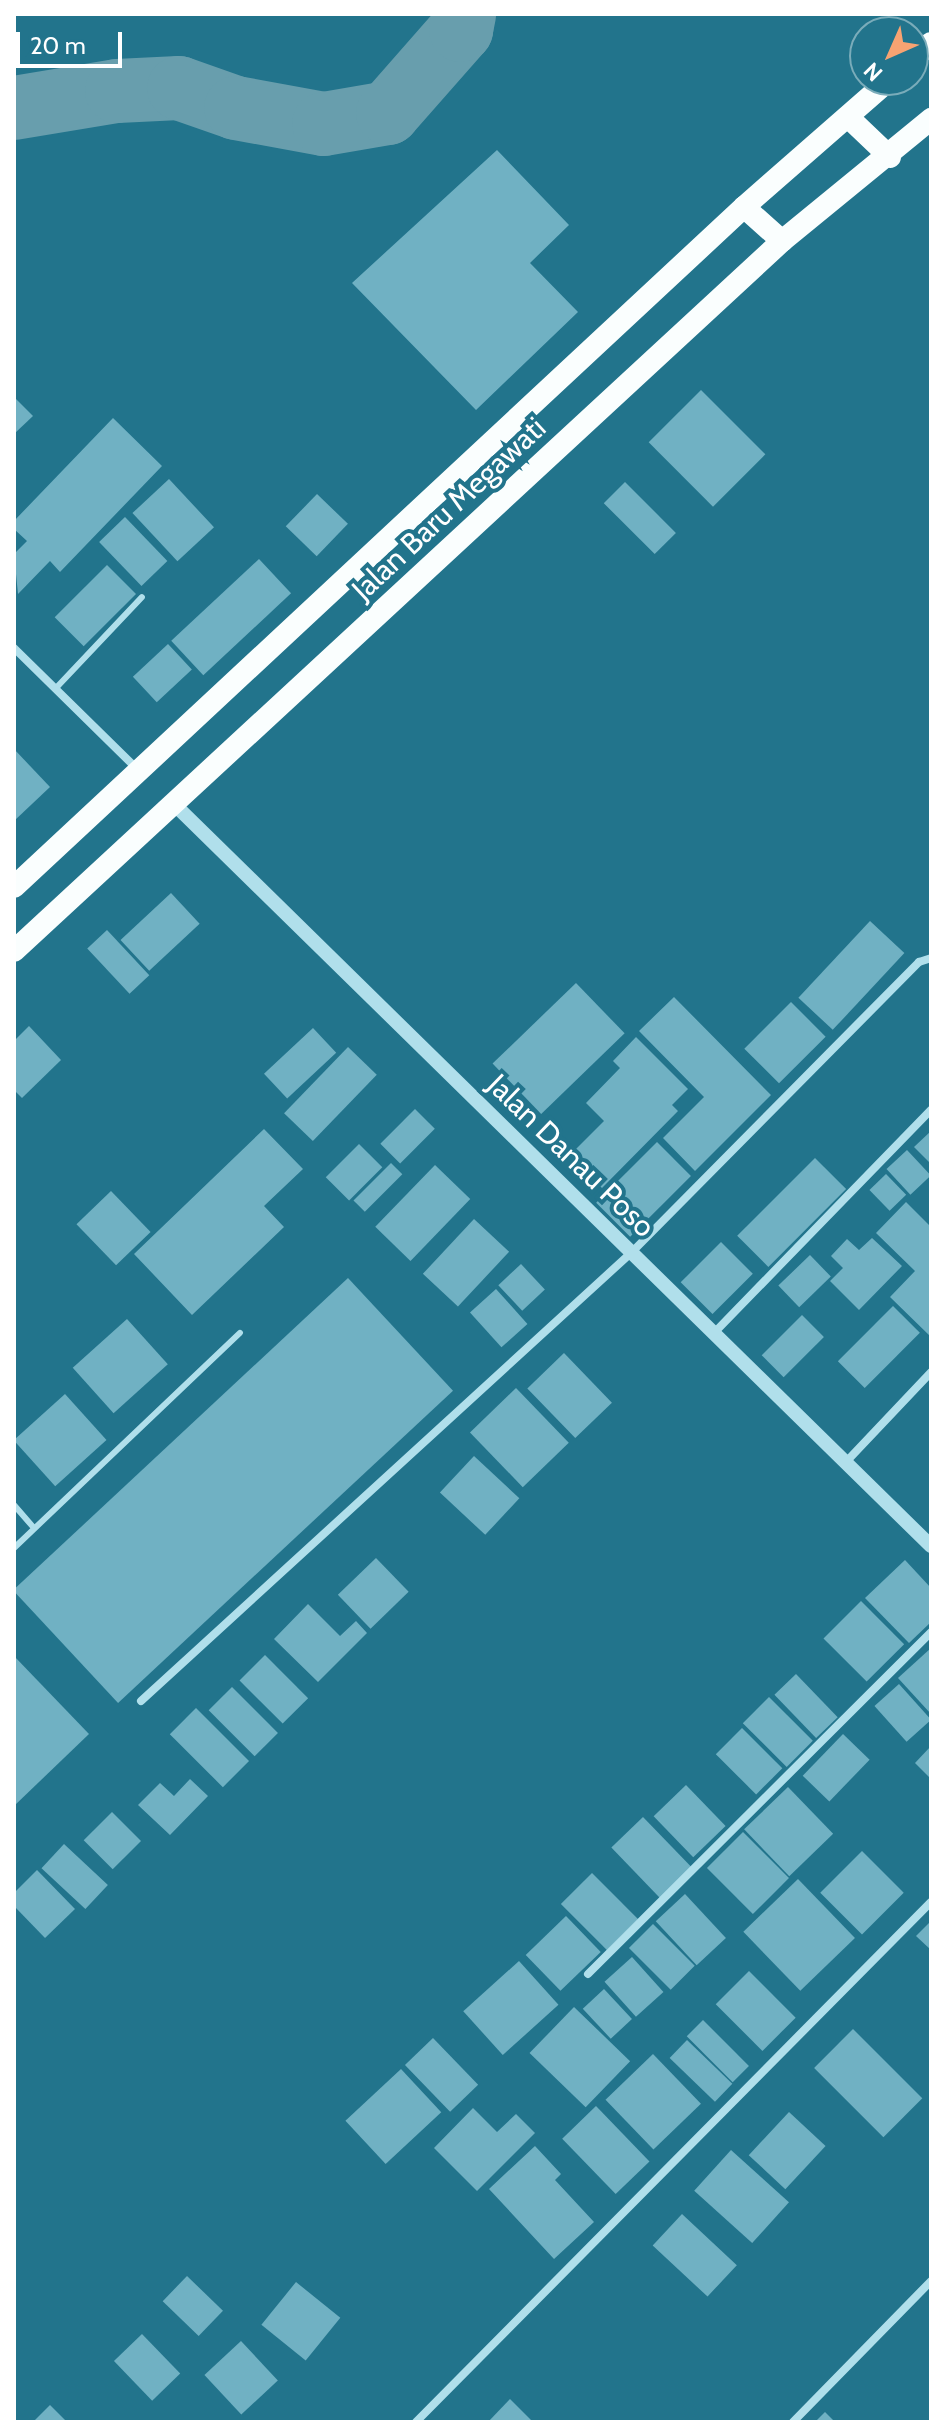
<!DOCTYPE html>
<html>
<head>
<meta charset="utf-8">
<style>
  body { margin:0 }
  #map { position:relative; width:945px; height:2436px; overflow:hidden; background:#22748c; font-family:Cabin,sans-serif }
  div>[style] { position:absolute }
  .river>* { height:64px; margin:-32px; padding:0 32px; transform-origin:32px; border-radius:32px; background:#689ead }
  .building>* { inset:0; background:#70b1c3; transform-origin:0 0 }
  .service>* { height:6px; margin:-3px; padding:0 3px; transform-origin:3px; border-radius:3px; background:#b0dfeb }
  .minor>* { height:8px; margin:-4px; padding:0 4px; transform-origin:4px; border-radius:4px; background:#b0dfeb }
  .tertiary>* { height:14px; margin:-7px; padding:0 7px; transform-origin:7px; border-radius:7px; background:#b0dfeb }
  .trunk>* { height:22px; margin:-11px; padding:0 11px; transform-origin:11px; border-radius:11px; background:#fafefe }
  span { translate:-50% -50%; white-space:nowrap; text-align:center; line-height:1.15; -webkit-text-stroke:8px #22748c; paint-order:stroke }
  .street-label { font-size:30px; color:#fff }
  .frame { position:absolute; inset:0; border:16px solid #fff; pointer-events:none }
  .north { position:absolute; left:849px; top:16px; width:80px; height:80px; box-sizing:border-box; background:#22748c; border:2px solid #7aacba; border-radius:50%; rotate:225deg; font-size:22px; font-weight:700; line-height:32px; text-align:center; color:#fff }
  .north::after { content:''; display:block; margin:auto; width:28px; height:36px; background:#f7a372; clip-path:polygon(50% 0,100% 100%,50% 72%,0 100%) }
  .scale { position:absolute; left:16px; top:32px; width:106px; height:36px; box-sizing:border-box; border:4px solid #fff; border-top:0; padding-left:10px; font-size:24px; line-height:28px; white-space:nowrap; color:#fff; -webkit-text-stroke:6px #22748c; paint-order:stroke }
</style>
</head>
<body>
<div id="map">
  <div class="river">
    <div style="left:14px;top:108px;width:104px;rotate:-9.4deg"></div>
    <div style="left:117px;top:91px;width:62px;rotate:-2.8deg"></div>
    <div style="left:179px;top:88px;width:60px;rotate:19.3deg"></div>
    <div style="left:236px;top:108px;width:89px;rotate:10.3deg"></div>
    <div style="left:324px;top:124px;width:65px;rotate:-9.8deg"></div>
    <div style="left:388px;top:113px;width:111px;rotate:-48.7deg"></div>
    <div style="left:461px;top:30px;width:16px;rotate:-79deg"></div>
  </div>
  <div class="building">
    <div style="clip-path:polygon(497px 150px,569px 225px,530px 263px,578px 312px,476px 410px,352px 283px)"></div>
    <div style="left:701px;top:390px;width:91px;height:74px;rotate:45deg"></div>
    <div style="clip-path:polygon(14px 397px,33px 416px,14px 434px)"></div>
    <div style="clip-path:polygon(113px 418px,162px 466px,60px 572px,50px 561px,18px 594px,14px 554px,27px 541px,14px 529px,14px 521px)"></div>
    <div style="left:169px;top:479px;width:66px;height:50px;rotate:47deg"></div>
    <div style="left:625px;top:482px;width:72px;height:30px;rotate:45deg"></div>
    <div style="left:317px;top:494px;width:43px;height:45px;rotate:44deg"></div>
    <div style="left:125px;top:517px;width:61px;height:36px;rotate:46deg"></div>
    <div style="left:259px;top:559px;width:47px;height:120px;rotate:47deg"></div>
    <div style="left:107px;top:565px;width:41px;height:74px;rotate:45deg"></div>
    <div style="left:168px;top:644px;width:35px;height:48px;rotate:47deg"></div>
    <div style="clip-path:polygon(14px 749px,50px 787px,14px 821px)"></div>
    <div style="left:171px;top:893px;width:42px;height:69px;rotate:47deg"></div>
    <div style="left:870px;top:921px;width:47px;height:105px;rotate:43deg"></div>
    <div style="left:107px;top:930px;width:62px;height:27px;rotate:47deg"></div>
    <div style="left:576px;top:983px;width:70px;height:116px;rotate:46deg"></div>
    <div style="clip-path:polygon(674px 997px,771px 1095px,695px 1171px,663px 1138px,704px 1097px,639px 1031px)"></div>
    <div style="left:791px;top:1002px;width:49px;height:66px;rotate:45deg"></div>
    <div style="clip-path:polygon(29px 1026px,61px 1060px,22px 1098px,14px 1090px,14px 1041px)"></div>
    <div style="left:313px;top:1028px;width:34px;height:67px;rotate:47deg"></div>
    <div style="clip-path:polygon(636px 1037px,688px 1089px,672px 1105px,678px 1111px,602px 1188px,569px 1156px,604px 1121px,586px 1103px,620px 1068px,613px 1061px)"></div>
    <div style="left:348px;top:1047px;width:40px;height:92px;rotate:44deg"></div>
    <div style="left:415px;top:1109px;width:28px;height:49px;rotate:45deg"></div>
    <div style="clip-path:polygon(264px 1129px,303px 1169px,264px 1206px,284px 1227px,192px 1315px,134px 1254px)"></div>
    <div style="clip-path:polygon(931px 1131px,931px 1164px,914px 1147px)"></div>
    <div style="left:657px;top:1142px;width:48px;height:86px;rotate:45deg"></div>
    <div style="left:359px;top:1144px;width:33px;height:47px;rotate:45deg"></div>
    <div style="left:907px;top:1150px;width:35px;height:28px;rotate:47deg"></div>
    <div style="left:815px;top:1158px;width:44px;height:110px;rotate:45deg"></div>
    <div style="left:391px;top:1163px;width:16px;height:53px;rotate:45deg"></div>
    <div style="left:435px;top:1165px;width:49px;height:86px;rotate:44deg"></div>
    <div style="left:886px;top:1174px;width:29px;height:23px;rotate:46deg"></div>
    <div style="left:111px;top:1191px;width:57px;height:48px;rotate:46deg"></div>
    <div style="clip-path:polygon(906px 1202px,931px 1227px,931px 1337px,890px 1297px,915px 1271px,876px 1233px)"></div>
    <div style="left:474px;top:1219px;width:48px;height:75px;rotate:43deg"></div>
    <div style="clip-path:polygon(872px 1238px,902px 1266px,859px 1310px,830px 1281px,843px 1268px,831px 1256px,847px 1239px,859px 1250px)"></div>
    <div style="left:721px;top:1242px;width:45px;height:57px;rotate:45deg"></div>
    <div style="left:810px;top:1255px;width:30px;height:44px;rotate:46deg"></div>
    <div style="left:521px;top:1264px;width:35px;height:31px;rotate:47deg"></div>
    <div style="left:348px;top:1278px;width:154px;height:458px;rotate:47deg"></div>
    <div style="left:496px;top:1289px;width:47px;height:35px;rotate:48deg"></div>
    <div style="left:893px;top:1306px;width:38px;height:78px;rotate:45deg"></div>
    <div style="left:802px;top:1315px;width:31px;height:57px;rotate:45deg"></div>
    <div style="left:127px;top:1319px;width:61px;height:73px;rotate:48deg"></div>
    <div style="left:564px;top:1353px;width:69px;height:51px;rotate:46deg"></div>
    <div style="left:516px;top:1388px;width:76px;height:64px;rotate:46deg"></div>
    <div style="left:65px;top:1394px;width:62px;height:69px;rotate:48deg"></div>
    <div style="left:474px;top:1456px;width:62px;height:50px;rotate:43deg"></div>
    <div style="left:376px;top:1558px;width:47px;height:53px;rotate:46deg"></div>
    <div style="clip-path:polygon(905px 1560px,931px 1588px,931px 1622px,909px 1643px,865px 1598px)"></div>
    <div style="left:861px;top:1601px;width:61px;height:53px;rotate:45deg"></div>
    <div style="clip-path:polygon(308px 1604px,340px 1636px,356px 1621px,367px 1633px,318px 1682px,274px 1639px)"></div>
    <div style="clip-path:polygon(931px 1648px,931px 1714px,898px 1678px)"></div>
    <div style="left:265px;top:1655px;width:61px;height:36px;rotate:45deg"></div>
    <div style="clip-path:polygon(14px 1656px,89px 1734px,14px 1806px)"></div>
    <div style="left:796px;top:1674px;width:60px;height:30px;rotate:46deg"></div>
    <div style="left:899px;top:1684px;width:48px;height:33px;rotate:48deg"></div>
    <div style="left:232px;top:1687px;width:65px;height:33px;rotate:45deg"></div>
    <div style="left:769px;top:1697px;width:62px;height:37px;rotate:45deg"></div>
    <div style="left:196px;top:1708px;width:75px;height:37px;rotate:45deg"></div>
    <div style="left:742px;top:1728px;width:57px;height:37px;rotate:45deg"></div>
    <div style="left:843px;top:1734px;width:37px;height:58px;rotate:44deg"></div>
    <div style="clip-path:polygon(931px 1746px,931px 1779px,915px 1763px)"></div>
    <div style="clip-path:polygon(190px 1779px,208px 1796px,170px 1835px,138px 1805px,160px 1783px,174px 1796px)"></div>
    <div style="left:686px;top:1785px;width:57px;height:45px;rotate:46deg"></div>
    <div style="left:788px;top:1787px;width:65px;height:61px;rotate:46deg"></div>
    <div style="left:112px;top:1812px;width:41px;height:40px;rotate:45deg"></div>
    <div style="left:643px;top:1817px;width:71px;height:44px;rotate:46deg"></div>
    <div style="left:743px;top:1832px;width:65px;height:51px;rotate:45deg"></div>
    <div style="left:64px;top:1844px;width:60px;height:33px;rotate:43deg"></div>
    <div style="left:862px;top:1851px;width:59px;height:59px;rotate:45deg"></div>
    <div style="clip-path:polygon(37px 1870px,75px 1909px,45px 1938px,14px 1906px,14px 1893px)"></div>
    <div style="left:592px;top:1873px;width:65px;height:44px;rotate:45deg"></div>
    <div style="left:798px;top:1879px;width:82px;height:76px;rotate:46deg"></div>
    <div style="left:685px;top:1894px;width:60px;height:40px;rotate:47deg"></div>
    <div style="left:566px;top:1916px;width:50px;height:56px;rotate:46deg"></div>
    <div style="clip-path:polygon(931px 1921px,931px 1950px,916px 1936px)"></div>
    <div style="left:653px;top:1924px;width:59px;height:34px;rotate:45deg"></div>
    <div style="left:632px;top:1957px;width:47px;height:37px;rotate:48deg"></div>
    <div style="left:519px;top:1961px;width:59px;height:75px;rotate:48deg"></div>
    <div style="left:749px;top:1971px;width:66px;height:47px;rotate:45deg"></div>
    <div style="left:604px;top:1989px;width:41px;height:29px;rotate:47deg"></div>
    <div style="left:574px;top:2007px;width:78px;height:64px;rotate:44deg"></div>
    <div style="left:703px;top:2020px;width:65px;height:23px;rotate:45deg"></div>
    <div style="left:853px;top:2029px;width:98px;height:55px;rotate:45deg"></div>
    <div style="left:433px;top:2038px;width:65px;height:39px;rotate:46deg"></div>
    <div style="left:687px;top:2040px;width:63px;height:25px;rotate:44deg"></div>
    <div style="left:653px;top:2054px;width:69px;height:66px;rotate:46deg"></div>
    <div style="left:401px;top:2069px;width:59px;height:76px;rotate:47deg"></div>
    <div style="left:596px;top:2106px;width:77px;height:47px;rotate:46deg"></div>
    <div style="clip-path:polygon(473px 2108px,497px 2132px,516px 2114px,535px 2133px,477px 2191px,434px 2148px)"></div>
    <div style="left:789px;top:2112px;width:50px;height:59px;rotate:43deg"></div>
    <div style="clip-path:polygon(535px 2146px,561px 2174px,555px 2180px,594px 2222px,554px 2259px,489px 2189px)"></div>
    <div style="left:731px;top:2150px;width:78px;height:55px;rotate:42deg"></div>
    <div style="left:682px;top:2214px;width:75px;height:43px;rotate:43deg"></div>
    <div style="left:187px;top:2276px;width:50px;height:35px;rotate:44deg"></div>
    <div style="left:296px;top:2282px;width:57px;height:55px;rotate:39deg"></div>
    <div style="left:142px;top:2334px;width:55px;height:39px;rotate:46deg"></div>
    <div style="left:241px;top:2341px;width:54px;height:50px;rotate:47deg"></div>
    <div style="clip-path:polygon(510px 2399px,533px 2422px,488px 2422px)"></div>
    <div style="clip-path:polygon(50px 2405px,67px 2422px,33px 2422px)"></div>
    <div style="clip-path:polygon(825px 2412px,835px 2422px,815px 2422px)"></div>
  </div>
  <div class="service">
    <div style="left:56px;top:688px;width:125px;rotate:-46.6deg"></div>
    <div style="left:14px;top:1505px;width:30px;rotate:49deg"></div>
    <div style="left:14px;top:1548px;width:312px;rotate:-43.6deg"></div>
  </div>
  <div class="minor">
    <div style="left:14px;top:648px;width:171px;rotate:44.5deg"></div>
    <div style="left:714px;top:1333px;width:311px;rotate:-45.8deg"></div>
    <div style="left:846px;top:1462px;width:124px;rotate:-46.6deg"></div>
    <div style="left:141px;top:1701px;width:665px;rotate:-42.44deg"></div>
    <div style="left:632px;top:1252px;width:408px;rotate:-45.3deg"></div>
    <div style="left:919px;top:962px;width:13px;rotate:-18deg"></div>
    <div style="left:588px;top:1974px;width:484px;rotate:-44.9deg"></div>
    <div style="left:416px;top:2422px;width:732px;rotate:-45.28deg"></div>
    <div style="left:793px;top:2422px;width:197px;rotate:-45.6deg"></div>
  </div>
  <div class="tertiary">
    <div style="left:174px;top:804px;width:1060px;rotate:44.43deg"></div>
  </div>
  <div class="trunk">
    <div style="left:913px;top:59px;width:24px;rotate:-42deg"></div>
    <div style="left:848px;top:117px;width:58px;rotate:43.6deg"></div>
    <div style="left:744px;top:207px;width:51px;rotate:41.8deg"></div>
    <div style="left:14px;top:887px;width:998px;rotate:-42.97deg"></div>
    <div style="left:744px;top:207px;width:193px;rotate:-41.2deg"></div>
    <div style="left:14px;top:951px;width:1046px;rotate:-42.75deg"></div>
    <div style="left:782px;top:241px;width:193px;rotate:-39.3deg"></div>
  </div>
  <div class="street-label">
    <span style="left:449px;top:509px;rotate:-43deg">Jalan Baru Megawati</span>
    <span style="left:571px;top:1156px;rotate:44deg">Jalan Danau Poso</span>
  </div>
  <div class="frame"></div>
  <div class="north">N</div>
  <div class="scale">20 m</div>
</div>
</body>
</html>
